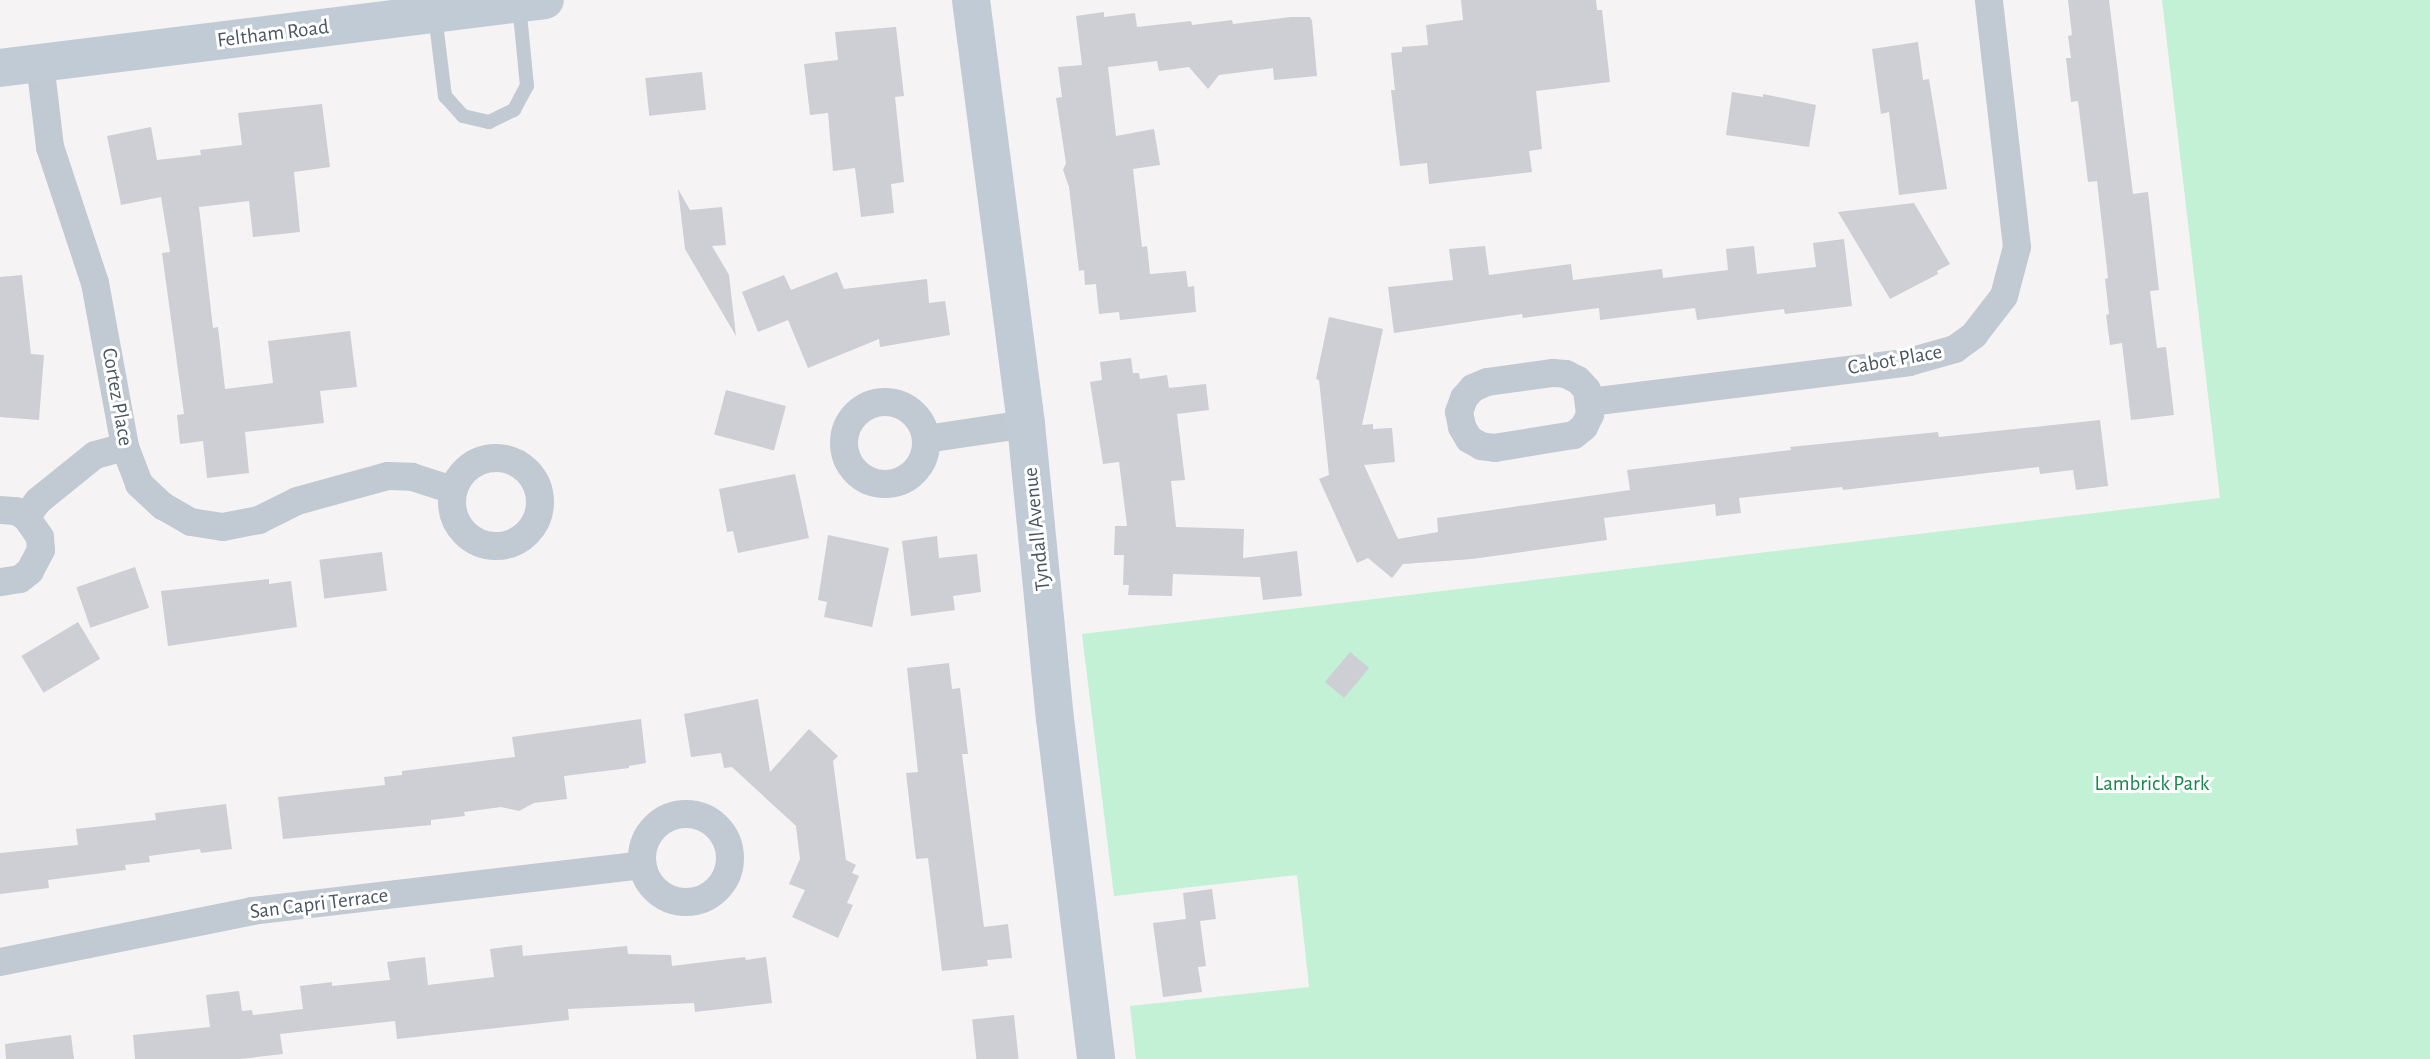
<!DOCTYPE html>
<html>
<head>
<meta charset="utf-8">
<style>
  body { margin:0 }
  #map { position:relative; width:2430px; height:1059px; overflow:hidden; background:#f5f3f3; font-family:"Alegreya Sans",sans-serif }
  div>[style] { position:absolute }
  .green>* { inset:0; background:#c3f1d5 }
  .building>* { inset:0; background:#cdcfd5; transform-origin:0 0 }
  .lane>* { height:14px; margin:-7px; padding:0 7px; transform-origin:7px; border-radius:7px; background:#c1cad2 }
  .street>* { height:28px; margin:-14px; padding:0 14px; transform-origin:14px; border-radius:14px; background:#c1cad2 }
  .street>.ring { margin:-14px; padding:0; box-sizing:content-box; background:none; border:28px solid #c1cad2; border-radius:50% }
  .secondary>* { height:38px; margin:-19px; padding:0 19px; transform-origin:19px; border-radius:19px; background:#c1cbd6 }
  span { translate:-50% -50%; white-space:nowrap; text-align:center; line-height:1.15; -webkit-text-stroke:6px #fff; paint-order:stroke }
  .street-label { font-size:21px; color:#4a5661 }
  .park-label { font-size:21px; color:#17864f }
</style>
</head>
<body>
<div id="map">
  <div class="green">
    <div style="clip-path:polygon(2162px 0,2430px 0,2430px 1059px,1136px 1059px,1130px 1006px,1309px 987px,1297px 875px,1114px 896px,1082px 634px,2220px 498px)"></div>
  </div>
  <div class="building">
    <div style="clip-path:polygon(1461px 0,1596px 0,1597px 10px,1602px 10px,1610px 82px,1536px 91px,1542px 149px,1529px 151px,1532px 172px,1429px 184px,1427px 163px,1400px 166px,1391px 90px,1395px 90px,1391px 53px,1402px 52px,1402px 47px,1428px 45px,1426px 25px,1463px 20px)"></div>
    <div style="clip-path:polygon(2068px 0,2109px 0,2133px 194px,2148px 192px,2159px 290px,2150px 291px,2157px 348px,2166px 347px,2174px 415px,2131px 420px,2122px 343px,2110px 345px,2106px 315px,2109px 314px,2105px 279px,2108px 278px,2097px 181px,2088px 182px,2078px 101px,2071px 102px,2066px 58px,2071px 58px,2068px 36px,2072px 35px)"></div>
    <div style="clip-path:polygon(1104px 12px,1104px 17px,1135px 13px,1137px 27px,1191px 21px,1192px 25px,1232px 20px,1233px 24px,1291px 17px,1310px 17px,1312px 21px,1317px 76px,1274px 80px,1273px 68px,1219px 75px,1208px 89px,1189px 67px,1159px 71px,1157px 61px,1108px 67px,1116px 136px,1154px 129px,1160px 165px,1133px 169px,1142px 247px,1147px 246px,1150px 274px,1186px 271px,1188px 287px,1194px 286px,1196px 312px,1120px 320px,1119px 312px,1099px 314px,1096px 284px,1085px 285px,1084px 270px,1079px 271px,1069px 187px,1063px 170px,1066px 163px,1056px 98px,1062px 97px,1058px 67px,1082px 65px,1076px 16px)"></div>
    <div style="clip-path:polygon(896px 27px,904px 96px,895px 97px,904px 182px,891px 184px,894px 213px,861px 217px,855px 168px,833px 171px,828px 113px,810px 115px,804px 64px,838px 60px,835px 32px)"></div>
    <div style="clip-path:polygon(1918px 42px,1923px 80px,1929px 79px,1947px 189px,1899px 195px,1889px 112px,1881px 114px,1872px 49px)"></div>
    <div style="left:702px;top:72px;width:38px;height:57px;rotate:84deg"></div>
    <div style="clip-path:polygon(1732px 92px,1763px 97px,1763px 94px,1816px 105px,1809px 147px,1726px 135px)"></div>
    <div style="clip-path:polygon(322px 104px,330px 167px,294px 172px,300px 232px,253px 237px,249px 201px,199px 207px,213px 328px,218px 327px,225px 389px,273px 383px,268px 341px,350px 331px,357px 387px,320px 391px,324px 423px,245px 432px,249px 473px,207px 478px,203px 441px,180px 444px,177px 415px,184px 414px,162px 253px,170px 252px,161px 197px,121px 205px,107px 136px,151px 127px,157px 160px,201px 155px,200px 150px,242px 145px,238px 113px)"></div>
    <div style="clip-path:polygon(678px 189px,690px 210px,722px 207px,726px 245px,712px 246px,729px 275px,736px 336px,685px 249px)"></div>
    <div style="clip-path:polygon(1914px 203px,1950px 264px,1937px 271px,1938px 274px,1890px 299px,1838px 212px)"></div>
    <div style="clip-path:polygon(1844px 239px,1852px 306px,1785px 314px,1784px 309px,1697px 320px,1695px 308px,1600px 320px,1599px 308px,1523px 318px,1522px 314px,1394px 333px,1388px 287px,1453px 280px,1449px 249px,1485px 246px,1489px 275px,1571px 264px,1573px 280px,1662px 269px,1663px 278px,1728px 270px,1726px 249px,1754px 246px,1757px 274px,1816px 267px,1813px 243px)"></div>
    <div style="clip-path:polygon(837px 272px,844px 289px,927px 279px,929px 303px,945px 301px,950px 335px,880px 347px,879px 339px,808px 368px,788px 320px,758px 332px,742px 292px,784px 275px,791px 290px)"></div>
    <div style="clip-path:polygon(22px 275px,31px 354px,44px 355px,39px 420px,0 417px,0 277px)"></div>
    <div style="clip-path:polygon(1329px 317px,1383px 329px,1362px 425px,1373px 424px,1373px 429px,1392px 428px,1395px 462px,1364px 465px,1398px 539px,1438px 532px,1437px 518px,1630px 490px,1627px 470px,1791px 450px,1790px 447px,1938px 432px,1939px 437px,2100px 420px,2108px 486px,2076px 490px,2073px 470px,2040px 474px,2039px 467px,1843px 490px,1842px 487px,1739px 498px,1741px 513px,1716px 516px,1715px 504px,1604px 518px,1607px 540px,1472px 559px,1403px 564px,1392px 578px,1368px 558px,1357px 563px,1319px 479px,1329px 475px,1319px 380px,1316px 379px)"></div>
    <div style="clip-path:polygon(1131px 358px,1133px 373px,1139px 373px,1140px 379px,1167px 375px,1169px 388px,1206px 384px,1209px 410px,1177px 414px,1185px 480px,1171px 481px,1176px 527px,1244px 529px,1243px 558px,1297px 551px,1302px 596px,1263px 600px,1260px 577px,1173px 574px,1172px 596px,1128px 595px,1129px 585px,1123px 585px,1124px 555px,1114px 555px,1115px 526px,1127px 526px,1119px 462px,1103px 464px,1090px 382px,1102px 380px,1100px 362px)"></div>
    <div style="left:726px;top:390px;width:62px;height:46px;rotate:15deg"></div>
    <div style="clip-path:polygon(795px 474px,809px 538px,738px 553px,733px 531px,727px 532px,719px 489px)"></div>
    <div style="clip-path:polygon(828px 535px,889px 548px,872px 627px,824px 617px,827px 602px,818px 600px)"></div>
    <div style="clip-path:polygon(937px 536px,939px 558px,977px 554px,981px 592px,953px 596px,955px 610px,911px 616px,902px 541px)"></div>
    <div style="left:382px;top:552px;width:39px;height:63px;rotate:83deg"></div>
    <div style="left:135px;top:567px;width:43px;height:62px;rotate:71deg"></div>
    <div style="clip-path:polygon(269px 579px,269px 584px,291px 581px,297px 627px,168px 646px,161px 591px)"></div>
    <div style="left:78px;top:622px;width:43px;height:66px;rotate:59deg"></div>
    <div style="left:1350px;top:652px;width:25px;height:39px;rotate:40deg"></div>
    <div style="clip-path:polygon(949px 663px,952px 689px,960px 688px,968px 754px,962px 754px,984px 927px,1008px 924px,1012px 958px,987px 960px,988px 966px,942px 971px,928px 858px,916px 859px,906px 773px,918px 772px,907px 668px)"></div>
    <div style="clip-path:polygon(758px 699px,770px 772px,809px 729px,838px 756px,833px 761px,846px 860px,856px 865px,852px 873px,859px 876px,847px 903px,853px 905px,838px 938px,792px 917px,805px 890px,789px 884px,800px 859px,796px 826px,732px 767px,724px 768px,721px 753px,691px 757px,684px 714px)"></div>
    <div style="clip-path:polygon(641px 719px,646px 763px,629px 766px,629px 768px,564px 776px,567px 799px,534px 803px,519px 811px,501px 807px,464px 812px,465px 816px,431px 820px,431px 825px,283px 839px,278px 797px,385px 785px,384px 777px,402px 775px,402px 771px,515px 757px,512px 737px)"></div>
    <div style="clip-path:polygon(226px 804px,232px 849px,201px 853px,200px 849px,149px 856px,150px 862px,125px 865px,126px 870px,48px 880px,49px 888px,0 894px,0 853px,78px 845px,76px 829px,156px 820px,155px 813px)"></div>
    <div style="clip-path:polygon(1212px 889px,1216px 919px,1200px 921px,1206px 966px,1198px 967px,1202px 992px,1163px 997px,1153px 923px,1186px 919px,1183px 893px)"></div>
    <div style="clip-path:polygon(522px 945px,523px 956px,627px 946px,628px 954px,671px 955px,672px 966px,745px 957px,746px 960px,766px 957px,772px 1003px,695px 1012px,694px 1003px,568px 1009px,569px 1020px,397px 1039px,395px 1021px,280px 1034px,283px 1054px,240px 1059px,135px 1059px,133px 1035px,210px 1027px,206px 995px,239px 991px,242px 1011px,252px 1010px,253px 1015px,303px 1009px,300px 986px,332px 982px,332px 986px,390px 980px,387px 962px,425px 957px,428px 985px,494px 977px,490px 949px)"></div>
    <div style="left:1014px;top:1015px;width:44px;height:42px;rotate:84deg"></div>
    <div style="clip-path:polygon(71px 1035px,74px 1059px,6px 1059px,5px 1044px)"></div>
  </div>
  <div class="lane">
    <div style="left:435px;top:15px;width:82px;rotate:83deg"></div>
    <div style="left:445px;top:96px;width:27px;rotate:48deg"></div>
    <div style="left:463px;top:116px;width:27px;rotate:13deg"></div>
    <div style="left:489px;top:122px;width:28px;rotate:-26deg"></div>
    <div style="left:514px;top:110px;width:27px;rotate:-62deg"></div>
    <div style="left:527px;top:86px;width:81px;rotate:-95.6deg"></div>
  </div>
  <div class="street">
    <div style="left:40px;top:63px;width:85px;rotate:83.2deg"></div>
    <div style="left:50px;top:147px;width:143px;rotate:71.7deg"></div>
    <div style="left:95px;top:283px;width:167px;rotate:79.6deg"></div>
    <div style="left:125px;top:447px;width:40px;rotate:69deg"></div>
    <div style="left:139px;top:484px;width:33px;rotate:43deg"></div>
    <div style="left:163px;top:506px;width:32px;rotate:30deg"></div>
    <div style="left:191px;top:522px;width:32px;rotate:9deg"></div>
    <div style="left:223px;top:527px;width:37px;rotate:-11deg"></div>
    <div style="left:259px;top:520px;width:42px;rotate:-26.6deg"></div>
    <div style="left:297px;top:501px;width:94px;rotate:-15.4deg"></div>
    <div style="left:388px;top:476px;width:24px;rotate:2deg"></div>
    <div style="left:412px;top:477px;width:43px;rotate:17.6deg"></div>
    <div style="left:1553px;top:373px;width:13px;rotate:4deg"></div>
    <div style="left:1566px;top:374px;width:13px;rotate:27deg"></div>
    <div style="left:1578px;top:380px;width:13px;rotate:48deg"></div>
    <div style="left:1587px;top:390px;width:25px;rotate:83deg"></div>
    <div style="left:1590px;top:415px;width:13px;rotate:117deg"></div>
    <div style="left:1584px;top:427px;width:13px;rotate:141deg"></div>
    <div style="left:1574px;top:435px;width:80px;rotate:170.7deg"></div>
    <div style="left:1495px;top:448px;width:14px;rotate:-172deg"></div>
    <div style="left:1481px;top:446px;width:14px;rotate:-150deg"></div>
    <div style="left:1469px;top:439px;width:14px;rotate:-120deg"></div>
    <div style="left:1462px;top:427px;width:15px;rotate:-101deg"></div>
    <div style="left:1459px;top:412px;width:15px;rotate:-70deg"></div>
    <div style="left:1464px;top:398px;width:13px;rotate:-48deg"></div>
    <div style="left:1473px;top:388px;width:15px;rotate:-23deg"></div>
    <div style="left:1487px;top:382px;width:67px;rotate:-7.8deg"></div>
    <div class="ring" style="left:844px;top:402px;width:54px;height:54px"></div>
    <div style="left:1590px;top:402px;width:321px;rotate:-7.1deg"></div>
    <div style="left:1909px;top:362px;width:48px;rotate:-15.8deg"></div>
    <div style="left:1955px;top:349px;width:24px;rotate:-36deg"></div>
    <div style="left:1974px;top:335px;width:49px;rotate:-52.4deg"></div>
    <div style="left:2004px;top:296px;width:51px;rotate:-75.1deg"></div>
    <div style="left:2017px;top:247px;width:249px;rotate:-96.5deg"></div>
    <div style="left:926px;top:439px;width:101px;rotate:-8.5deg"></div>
    <div class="ring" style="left:452px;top:458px;width:60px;height:60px"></div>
    <div style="left:0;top:510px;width:16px;rotate:4deg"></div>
    <div style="left:16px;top:511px;width:12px;rotate:31deg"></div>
    <div style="left:26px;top:517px;width:24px;rotate:55deg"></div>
    <div style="left:40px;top:537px;width:13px;rotate:86deg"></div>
    <div style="left:41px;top:550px;width:24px;rotate:118deg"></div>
    <div style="left:30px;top:571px;width:13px;rotate:141deg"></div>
    <div style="left:20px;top:579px;width:20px;rotate:171deg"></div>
    <div style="left:26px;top:517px;width:20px;rotate:-53deg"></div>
    <div style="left:38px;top:501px;width:73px;rotate:-38.9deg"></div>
    <div style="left:95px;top:455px;width:31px;rotate:-15deg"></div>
    <div class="ring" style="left:642px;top:814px;width:60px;height:60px"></div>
    <div style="left:0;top:962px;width:257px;rotate:-11.4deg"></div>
    <div style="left:252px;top:911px;width:393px;rotate:-6.7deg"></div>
  </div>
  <div class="secondary">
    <div style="left:971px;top:0;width:428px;rotate:82.6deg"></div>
    <div style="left:1026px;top:424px;width:296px;rotate:84.4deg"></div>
    <div style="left:1055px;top:719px;width:342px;rotate:83.1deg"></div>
    <div style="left:0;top:68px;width:549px;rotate:-7.11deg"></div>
  </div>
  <div class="street-label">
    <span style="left:273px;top:34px;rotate:-7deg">Feltham Road</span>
    <span style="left:1895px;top:360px;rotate:-10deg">Cabot Place</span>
    <span style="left:117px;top:397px;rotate:80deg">Cortez Place</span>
    <span style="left:1037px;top:529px;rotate:-96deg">Tyndall Avenue</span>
    <span style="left:319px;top:904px;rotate:-7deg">San Capri Terrace</span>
  </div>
  <div class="park-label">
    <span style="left:2152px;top:784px">Lambrick Park</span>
  </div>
</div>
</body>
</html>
